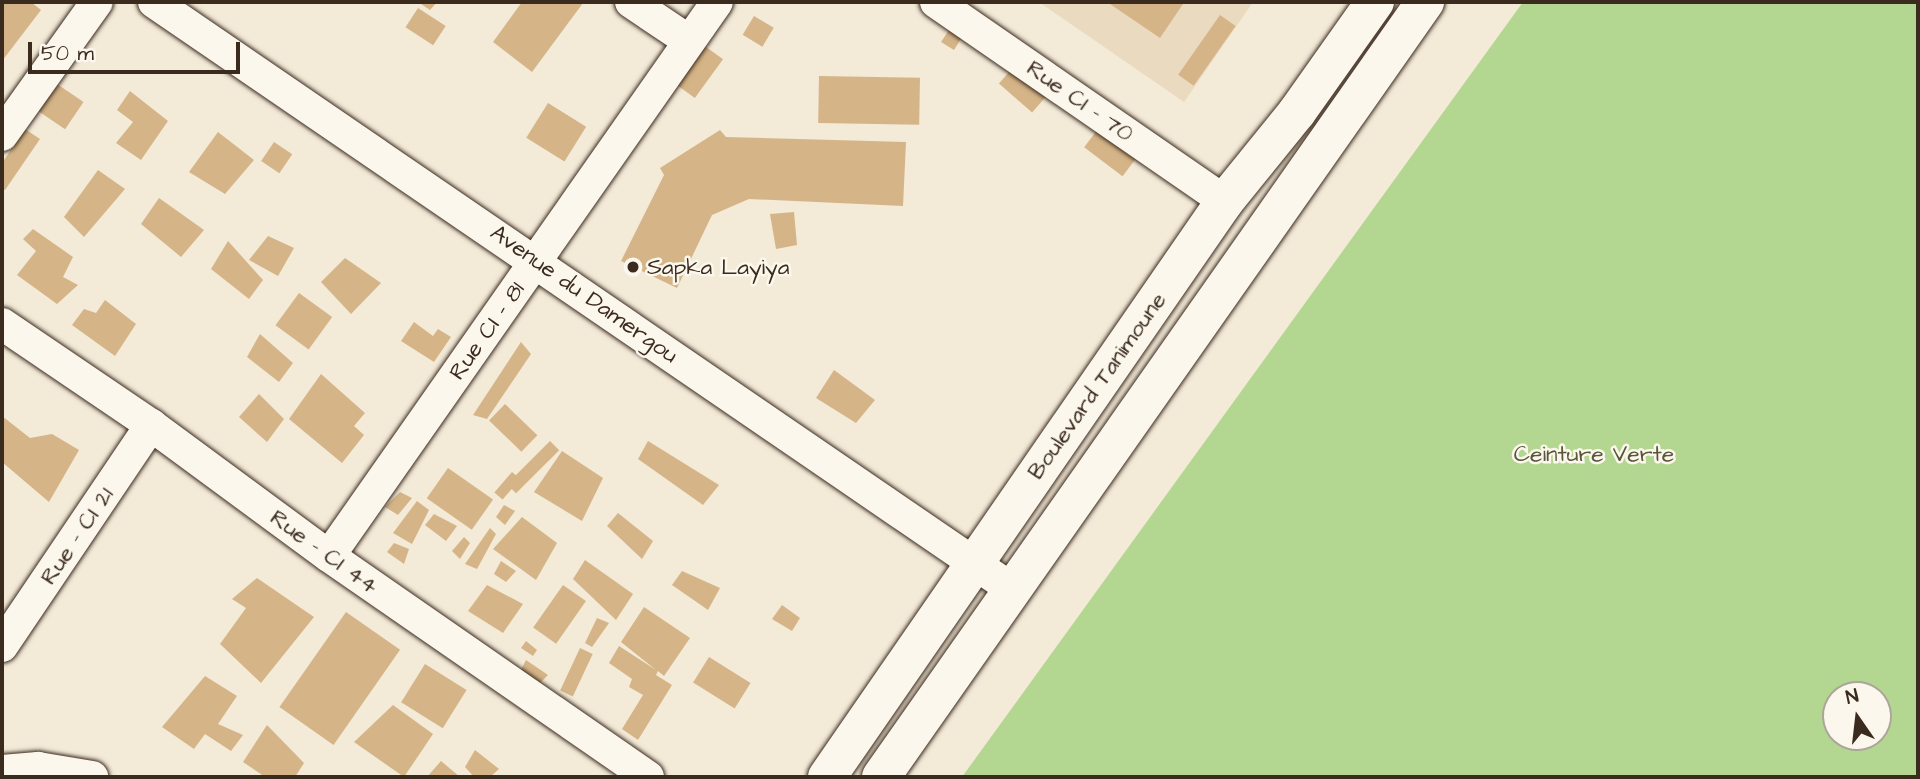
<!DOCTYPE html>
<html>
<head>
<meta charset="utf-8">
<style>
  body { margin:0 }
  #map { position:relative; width:1920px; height:779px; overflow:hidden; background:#f3ead8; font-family:"Architects Daughter",sans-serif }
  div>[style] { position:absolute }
  .built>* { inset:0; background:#eadac0 }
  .green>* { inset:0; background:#b3d791 }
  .building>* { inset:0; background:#d5b588; transform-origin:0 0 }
  .roads { filter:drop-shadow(0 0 2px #3b2a1e) drop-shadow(0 0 2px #3b2a1e) }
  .minor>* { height:32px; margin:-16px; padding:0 16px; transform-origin:16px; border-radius:16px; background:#fbf7ec }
  .major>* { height:38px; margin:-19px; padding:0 19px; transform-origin:19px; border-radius:19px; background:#fbf7ec }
  .dots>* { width:19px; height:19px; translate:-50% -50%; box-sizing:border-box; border:4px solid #fbf7ec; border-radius:50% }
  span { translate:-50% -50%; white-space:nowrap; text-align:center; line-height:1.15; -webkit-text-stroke:5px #fbf7ec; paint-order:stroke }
  .street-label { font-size:23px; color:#3b2a1e }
  .poi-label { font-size:23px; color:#3b2a1e }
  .left { translate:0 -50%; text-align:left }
  .park-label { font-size:23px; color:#59553b }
  .frame { position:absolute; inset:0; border:4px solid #3b2a1e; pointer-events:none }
  .north { position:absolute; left:1822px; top:681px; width:70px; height:70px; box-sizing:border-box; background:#fbf7ec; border:2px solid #aea59a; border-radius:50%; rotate:346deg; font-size:19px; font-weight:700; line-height:28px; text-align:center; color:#3b2a1e }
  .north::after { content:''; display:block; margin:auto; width:24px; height:32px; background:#3b2a1e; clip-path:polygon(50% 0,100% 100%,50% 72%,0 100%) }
  .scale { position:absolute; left:28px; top:42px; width:212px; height:32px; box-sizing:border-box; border:4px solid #3b2a1e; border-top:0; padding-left:9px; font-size:21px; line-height:24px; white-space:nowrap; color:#3b2a1e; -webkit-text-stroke:5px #fbf7ec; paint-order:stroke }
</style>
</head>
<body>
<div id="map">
  <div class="built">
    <div style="clip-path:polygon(1039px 2px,1253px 2px,1184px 102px)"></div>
  </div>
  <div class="green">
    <div style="clip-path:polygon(evenodd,1523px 2px,1918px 2px,1918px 777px,962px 777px,1523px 2px,1836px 695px,1878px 695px,1878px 737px,1836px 737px,1836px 695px)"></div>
  </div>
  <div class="building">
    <div style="clip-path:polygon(2px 2px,31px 2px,41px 10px,2px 61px)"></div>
    <div style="clip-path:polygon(418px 2px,437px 2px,430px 10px)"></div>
    <div style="clip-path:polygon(522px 2px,583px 3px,532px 72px,493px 42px)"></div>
    <div style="clip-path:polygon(1112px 2px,1179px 2px,1183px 4px,1160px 38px,1110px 4px)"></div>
    <div style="left:418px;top:8px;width:33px;height:23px;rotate:33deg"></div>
    <div style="left:1220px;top:15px;width:19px;height:73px;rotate:35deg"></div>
    <div style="left:754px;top:16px;width:23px;height:22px;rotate:31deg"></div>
    <div style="clip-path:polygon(953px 24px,964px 34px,954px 50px,941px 42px)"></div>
    <div style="left:702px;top:44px;width:26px;height:48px;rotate:36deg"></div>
    <div style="left:1016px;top:64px;width:44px;height:26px;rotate:41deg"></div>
    <div style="left:819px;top:76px;width:101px;height:47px;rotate:1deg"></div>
    <div style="left:57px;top:84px;width:32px;height:33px;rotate:34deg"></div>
    <div style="clip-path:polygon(130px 91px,168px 121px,141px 160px,116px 143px,133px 122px,117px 110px)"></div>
    <div style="left:548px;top:103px;width:45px;height:41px;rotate:32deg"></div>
    <div style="clip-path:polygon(25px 129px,40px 139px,5px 190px,2px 188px,2px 163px)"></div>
    <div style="left:1098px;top:129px;width:48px;height:23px;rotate:37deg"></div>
    <div style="clip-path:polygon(720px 130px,726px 137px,906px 142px,903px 206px,749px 199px,712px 215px,677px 288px,621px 261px,664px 175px,660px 168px)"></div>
    <div style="clip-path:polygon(218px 132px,254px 160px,225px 194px,189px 172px)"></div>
    <div style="left:274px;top:142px;width:22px;height:23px;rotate:34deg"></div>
    <div style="clip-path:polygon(98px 170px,125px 189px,84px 237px,64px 217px)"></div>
    <div style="clip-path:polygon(159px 198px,204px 230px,181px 257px,141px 224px)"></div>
    <div style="clip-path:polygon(794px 212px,797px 245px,776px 249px,770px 214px)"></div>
    <div style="clip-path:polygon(33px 229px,73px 257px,63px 277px,78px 285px,57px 304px,17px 275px,36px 251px,23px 239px)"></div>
    <div style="clip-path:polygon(268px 236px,294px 248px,278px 276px,249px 260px)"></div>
    <div style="clip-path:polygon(228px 241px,263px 280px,249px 299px,211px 269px)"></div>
    <div style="clip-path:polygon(345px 258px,381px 283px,351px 314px,321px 282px)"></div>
    <div style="left:299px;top:293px;width:41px;height:40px;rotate:36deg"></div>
    <div style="clip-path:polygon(105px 300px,136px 324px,115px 356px,72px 325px,84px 309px,96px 313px)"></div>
    <div style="clip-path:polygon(414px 322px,433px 336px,438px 329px,451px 337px,434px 362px,401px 341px)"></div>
    <div style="clip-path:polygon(260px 334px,293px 363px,279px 382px,247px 357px)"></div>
    <div style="clip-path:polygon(521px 342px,531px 354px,487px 419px,473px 415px)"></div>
    <div style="clip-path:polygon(834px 370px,875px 400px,856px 423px,816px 398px)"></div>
    <div style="clip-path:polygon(321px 374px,365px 413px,354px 426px,364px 435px,342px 463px,289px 419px)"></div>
    <div style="clip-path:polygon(259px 394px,284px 419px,267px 442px,239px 417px)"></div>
    <div style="left:505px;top:404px;width:45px;height:23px;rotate:44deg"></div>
    <div style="clip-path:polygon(2px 416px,30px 438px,52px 434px,79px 450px,49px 502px,2px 462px)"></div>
    <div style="left:550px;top:441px;width:13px;height:61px;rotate:45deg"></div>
    <div style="clip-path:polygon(648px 441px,719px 485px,703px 505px,638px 459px)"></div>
    <div style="clip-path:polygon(562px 451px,603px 478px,582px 521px,534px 492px)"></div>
    <div style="left:448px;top:468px;width:55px;height:37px;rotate:35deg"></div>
    <div style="left:512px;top:472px;width:11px;height:27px;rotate:41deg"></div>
    <div style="clip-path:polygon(400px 492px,412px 498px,398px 515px,385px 507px)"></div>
    <div style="clip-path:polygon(417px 501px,429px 510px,412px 544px,393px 533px)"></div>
    <div style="clip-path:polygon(504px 505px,515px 511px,505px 525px,496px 517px)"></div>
    <div style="clip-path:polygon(618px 513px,653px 541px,642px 559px,607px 526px)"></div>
    <div style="clip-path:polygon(434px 514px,457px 526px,446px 541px,425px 525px)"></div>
    <div style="clip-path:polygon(522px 517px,557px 543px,536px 580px,493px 549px)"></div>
    <div style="clip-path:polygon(490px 528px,496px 534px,477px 569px,465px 564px)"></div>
    <div style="clip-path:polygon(464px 537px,470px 543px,460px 559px,452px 551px)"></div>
    <div style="clip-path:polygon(394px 543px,409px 549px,404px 564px,387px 552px)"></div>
    <div style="clip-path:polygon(585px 560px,633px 594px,616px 620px,573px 579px)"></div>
    <div style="clip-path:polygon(501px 561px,516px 571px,506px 582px,494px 574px)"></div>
    <div style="clip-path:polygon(682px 571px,720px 588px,708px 610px,672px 585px)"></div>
    <div style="clip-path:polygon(257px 578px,314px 617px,261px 683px,220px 644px,246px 608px,232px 599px)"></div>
    <div style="clip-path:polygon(487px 585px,523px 604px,503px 633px,468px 611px)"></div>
    <div style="left:563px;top:585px;width:28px;height:52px;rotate:35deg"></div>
    <div style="clip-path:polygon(782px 605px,800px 618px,792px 631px,772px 619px)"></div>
    <div style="clip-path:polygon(644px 607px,690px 638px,664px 676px,658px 671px,656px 675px,672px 685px,638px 740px,622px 729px,643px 695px,629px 687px,632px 679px,609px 663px,619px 646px,656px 670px,621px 642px)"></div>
    <div style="left:346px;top:612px;width:66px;height:116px;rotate:35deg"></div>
    <div style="clip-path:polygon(597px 618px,609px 623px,592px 647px,585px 643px)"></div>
    <div style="clip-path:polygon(526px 641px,537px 650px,533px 656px,521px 648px)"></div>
    <div style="left:580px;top:648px;width:14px;height:47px;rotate:25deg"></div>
    <div style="left:709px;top:657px;width:49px;height:30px;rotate:32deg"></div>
    <div style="clip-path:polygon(526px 660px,548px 675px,537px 686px,519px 674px)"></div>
    <div style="left:425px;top:664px;width:49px;height:45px;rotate:32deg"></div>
    <div style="clip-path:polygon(205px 676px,237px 696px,218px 724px,243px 735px,231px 751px,205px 734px,194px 749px,162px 727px)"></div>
    <div style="clip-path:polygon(393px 705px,433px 734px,404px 777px,354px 742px)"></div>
    <div style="clip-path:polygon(267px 725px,304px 763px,295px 777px,265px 777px,243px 762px)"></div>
    <div style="clip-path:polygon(475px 750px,499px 769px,490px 777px,474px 777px,465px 767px)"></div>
    <div style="clip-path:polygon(441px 761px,460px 777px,427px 777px)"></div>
  </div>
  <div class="roads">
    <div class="minor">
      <div style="left:154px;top:2px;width:1040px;rotate:34.38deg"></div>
      <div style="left:631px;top:2px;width:70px;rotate:33.9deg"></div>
      <div style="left:936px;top:2px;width:351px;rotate:34.6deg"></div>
      <div style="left:2px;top:135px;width:163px;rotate:-54.5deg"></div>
      <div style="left:2px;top:324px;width:180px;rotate:34.1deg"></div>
      <div style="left:151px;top:425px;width:221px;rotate:36.4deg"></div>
      <div style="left:329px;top:556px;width:388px;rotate:34.7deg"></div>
      <div style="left:329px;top:556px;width:676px;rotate:-54.99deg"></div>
      <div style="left:2px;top:646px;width:267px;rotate:-56deg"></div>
      <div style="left:2px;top:771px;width:36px;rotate:-5deg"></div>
      <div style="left:38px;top:768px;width:55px;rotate:9.5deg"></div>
    </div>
    <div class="major">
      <div style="left:827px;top:777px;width:700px;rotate:-55.36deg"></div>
      <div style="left:1225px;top:201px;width:114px;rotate:-51deg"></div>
      <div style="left:1297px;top:112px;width:135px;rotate:-54.7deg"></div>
      <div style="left:881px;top:777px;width:947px;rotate:-54.93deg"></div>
    </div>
  </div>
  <div class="dots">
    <div style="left:633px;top:267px;background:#3b2a1e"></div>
  </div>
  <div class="street-label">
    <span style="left:1080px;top:101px;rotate:35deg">Rue CI - 70</span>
    <span style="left:584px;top:294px;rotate:35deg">Avenue du Damergou</span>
    <span style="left:487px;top:331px;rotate:-55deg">Rue CI - 81</span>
    <span style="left:1097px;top:386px;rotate:-55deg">Boulevard Tanimoune</span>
    <span style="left:77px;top:536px;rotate:-56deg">Rue - CI 21</span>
    <span style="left:324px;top:552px;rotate:36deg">Rue - CI 44</span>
  </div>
  <div class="poi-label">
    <span class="left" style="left:647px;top:267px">Sapka Layiya</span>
  </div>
  <div class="park-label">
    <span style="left:1594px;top:454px">Ceinture Verte</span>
  </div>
  <div class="frame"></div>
  <div class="north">N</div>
  <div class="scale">50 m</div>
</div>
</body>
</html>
